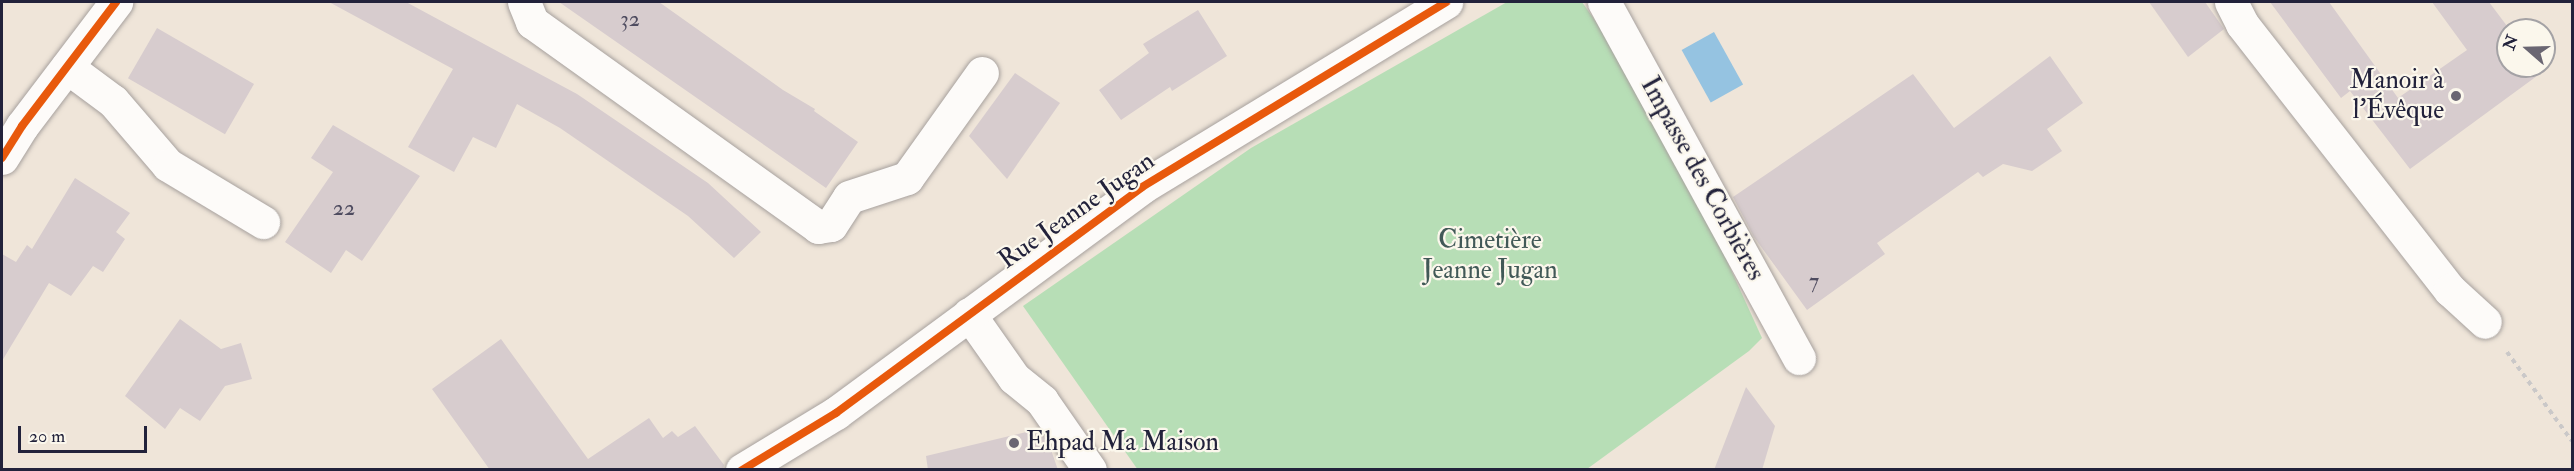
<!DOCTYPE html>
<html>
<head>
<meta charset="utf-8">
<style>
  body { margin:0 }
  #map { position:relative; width:2574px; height:471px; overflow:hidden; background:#efe5d9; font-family:"IM FELL Double Pica",serif }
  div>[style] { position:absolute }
  .green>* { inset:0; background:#b7deb6 }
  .water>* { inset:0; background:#95c3e1; transform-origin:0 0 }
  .building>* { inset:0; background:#d7ccce; transform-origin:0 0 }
  .path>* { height:4px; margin-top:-2px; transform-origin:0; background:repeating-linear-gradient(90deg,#cac8c8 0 4.5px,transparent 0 9px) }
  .roads { filter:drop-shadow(0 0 2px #a7a19e) drop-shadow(0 0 2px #a7a19e) }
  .minor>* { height:33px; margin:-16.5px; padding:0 16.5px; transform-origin:16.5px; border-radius:16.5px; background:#fdfbf9 }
  .cycleway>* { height:8px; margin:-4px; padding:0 4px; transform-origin:4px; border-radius:4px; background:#e8590c }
  .dots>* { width:16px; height:16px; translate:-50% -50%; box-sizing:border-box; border:3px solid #fbf7ec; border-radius:50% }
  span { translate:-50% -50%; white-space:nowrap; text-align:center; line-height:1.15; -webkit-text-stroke:4.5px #fbf7ec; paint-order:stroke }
  .number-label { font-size:22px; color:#4f4c60 }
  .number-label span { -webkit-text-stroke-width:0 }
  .poi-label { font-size:26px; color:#22223b }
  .right { translate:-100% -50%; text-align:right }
  .left { translate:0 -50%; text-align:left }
  .street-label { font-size:26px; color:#22223b }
  .park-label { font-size:26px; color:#415957 }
  .frame { position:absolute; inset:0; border:3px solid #22223b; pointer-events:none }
  .north { position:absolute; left:2496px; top:18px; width:60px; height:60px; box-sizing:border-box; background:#fbf7ec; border:2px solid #a4a2a5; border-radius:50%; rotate:290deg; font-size:16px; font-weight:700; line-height:24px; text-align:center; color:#22223b }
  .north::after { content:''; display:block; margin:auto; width:21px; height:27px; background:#6a6672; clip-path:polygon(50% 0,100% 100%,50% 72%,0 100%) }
  .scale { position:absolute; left:18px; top:426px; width:129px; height:27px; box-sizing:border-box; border:3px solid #22223b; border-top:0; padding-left:8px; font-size:18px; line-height:21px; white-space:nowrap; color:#22223b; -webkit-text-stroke:4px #fbf7ec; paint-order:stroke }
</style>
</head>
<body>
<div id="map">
  <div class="green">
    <div style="clip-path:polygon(1507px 2px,1582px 2px,1629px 69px,1687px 173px,1762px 338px,1749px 351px,1587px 469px,1138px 470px,1023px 306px,1251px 148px)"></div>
  </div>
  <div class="water">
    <div style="left:1714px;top:32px;width:60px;height:37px;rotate:61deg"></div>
  </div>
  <div class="building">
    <div style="clip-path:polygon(329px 2px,406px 2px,577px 94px,708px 183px,761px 232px,734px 258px,688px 216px,560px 128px,517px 104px,496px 148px,473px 137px,454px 172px,408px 147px,453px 69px)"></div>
    <div style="clip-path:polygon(559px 2px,659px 2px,783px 90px,815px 109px,814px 111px,858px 142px,826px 188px)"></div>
    <div style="clip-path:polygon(2149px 2px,2205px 2px,2224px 29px,2188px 57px)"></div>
    <div style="clip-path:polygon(2270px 2px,2329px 2px,2398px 98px,2467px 50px,2432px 2px,2489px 2px,2510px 30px,2508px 66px,2536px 66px,2541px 73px,2410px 169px,2350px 91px,2341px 98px)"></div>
    <div style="clip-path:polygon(1198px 10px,1227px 56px,1172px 91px,1170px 87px,1121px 120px,1099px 90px,1149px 53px,1143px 44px)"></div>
    <div style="left:157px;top:28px;width:112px;height:58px;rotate:30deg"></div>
    <div style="clip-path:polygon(2050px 56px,2083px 103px,2047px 129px,2062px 151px,2032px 171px,2003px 164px,1983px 177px,1978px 172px,1877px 243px,1885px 254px,1807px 310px,1754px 237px,1733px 197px,1913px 74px,1954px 128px)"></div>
    <div style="clip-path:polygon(1015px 73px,1060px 103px,1007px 179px,969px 136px)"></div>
    <div style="clip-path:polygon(333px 125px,420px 176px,362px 261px,346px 250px,331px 273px,285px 242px,333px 172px,311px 158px)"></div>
    <div style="clip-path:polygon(75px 178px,130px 213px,116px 232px,125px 239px,103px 272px,93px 266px,71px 296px,49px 283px,2px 361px,2px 254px,16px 262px,27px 245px,32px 249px)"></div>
    <div style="clip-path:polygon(180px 319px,221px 349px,241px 343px,252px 379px,225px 386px,200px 421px,180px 408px,165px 429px,125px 396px)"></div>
    <div style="clip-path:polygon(501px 339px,588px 459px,649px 418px,663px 438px,672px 431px,678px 437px,695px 426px,724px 465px,723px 470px,490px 470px,432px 389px)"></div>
    <div style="clip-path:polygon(1746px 387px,1775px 426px,1762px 470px,1714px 470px)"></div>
    <div style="clip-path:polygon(1039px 429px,1049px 444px,1058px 470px,928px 470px,926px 456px)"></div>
  </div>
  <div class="path">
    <div style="left:2507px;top:352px;width:110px;rotate:53.9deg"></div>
  </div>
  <div class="roads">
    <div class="minor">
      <div style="left:524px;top:2px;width:22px;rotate:68deg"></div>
      <div style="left:532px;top:22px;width:352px;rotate:35.6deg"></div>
      <div style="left:818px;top:227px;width:13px;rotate:-9deg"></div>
      <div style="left:831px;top:225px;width:33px;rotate:-57deg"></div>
      <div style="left:849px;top:197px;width:61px;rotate:-18.1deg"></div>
      <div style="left:907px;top:178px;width:129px;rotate:-54.5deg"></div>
      <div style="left:1604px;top:2px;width:406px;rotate:61.3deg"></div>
      <div style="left:2231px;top:2px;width:25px;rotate:63deg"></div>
      <div style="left:2242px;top:24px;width:338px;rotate:52deg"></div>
      <div style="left:2450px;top:290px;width:47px;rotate:42.4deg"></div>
      <div style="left:67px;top:67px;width:57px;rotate:36.5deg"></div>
      <div style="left:113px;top:101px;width:84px;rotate:49.3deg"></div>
      <div style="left:168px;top:165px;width:111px;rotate:31deg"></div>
      <div style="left:2px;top:158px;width:38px;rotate:-58deg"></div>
      <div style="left:22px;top:126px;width:156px;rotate:-52.8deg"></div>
      <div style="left:969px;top:314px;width:78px;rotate:54.9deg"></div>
      <div style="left:1014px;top:378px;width:36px;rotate:39deg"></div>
      <div style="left:1042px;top:401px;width:84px;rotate:55.2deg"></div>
      <div style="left:742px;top:470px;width:110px;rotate:-31.2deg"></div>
      <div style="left:836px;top:413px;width:380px;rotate:-36.4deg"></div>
      <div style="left:1142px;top:187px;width:356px;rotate:-31.3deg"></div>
    </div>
  </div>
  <div class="cycleway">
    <div style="left:2px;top:158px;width:38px;rotate:-58deg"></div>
    <div style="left:22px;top:126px;width:156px;rotate:-52.8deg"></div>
    <div style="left:742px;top:470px;width:110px;rotate:-31.2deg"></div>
    <div style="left:836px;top:413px;width:380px;rotate:-36.4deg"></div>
    <div style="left:1142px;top:187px;width:356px;rotate:-31.3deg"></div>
  </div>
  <div class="dots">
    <div style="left:2456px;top:96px;background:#6a6672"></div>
    <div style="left:1014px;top:443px;background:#6a6672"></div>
  </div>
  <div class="number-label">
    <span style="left:630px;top:20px">32</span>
    <span style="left:344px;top:209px">22</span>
    <span style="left:1814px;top:282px">7</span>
  </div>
  <div class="poi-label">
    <span class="right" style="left:2444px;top:96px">Manoir à<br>l'Évêque</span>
    <span class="left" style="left:1026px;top:443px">Ehpad Ma Maison</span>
  </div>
  <div class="street-label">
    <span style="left:1702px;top:179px;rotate:61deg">Impasse des Corbières</span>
    <span style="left:1077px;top:211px;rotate:-35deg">Rue Jeanne Jugan</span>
  </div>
  <div class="park-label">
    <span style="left:1490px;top:256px">Cimetière<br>Jeanne Jugan</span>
  </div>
  <div class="frame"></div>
  <div class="north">N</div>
  <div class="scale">20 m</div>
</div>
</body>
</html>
